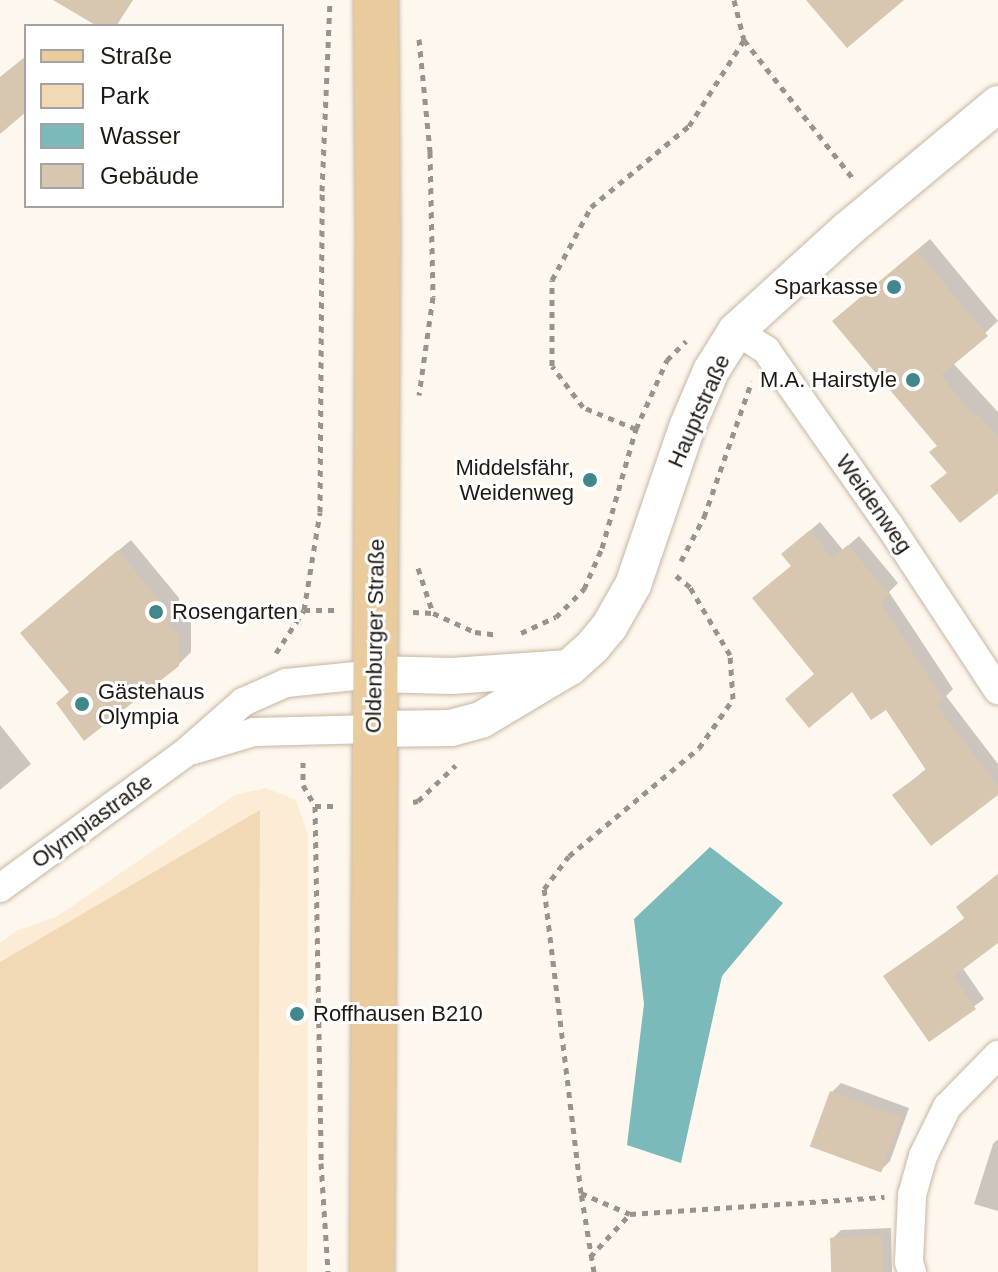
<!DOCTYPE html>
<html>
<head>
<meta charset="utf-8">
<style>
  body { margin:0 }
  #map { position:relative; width:998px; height:1272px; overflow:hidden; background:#fef7ee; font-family:Helvetica,sans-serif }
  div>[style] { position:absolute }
  .built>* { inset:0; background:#fdecd5 }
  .green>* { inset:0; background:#f2d9b6 }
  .water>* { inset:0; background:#7bb9bb }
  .shadow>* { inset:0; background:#0003 }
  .building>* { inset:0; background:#d7c6b0; transform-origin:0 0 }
  .path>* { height:5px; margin-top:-2.5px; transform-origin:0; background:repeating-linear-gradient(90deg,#9a938a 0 6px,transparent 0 12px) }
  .roads { filter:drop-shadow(0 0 2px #c6b6a0) drop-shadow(0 0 2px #c6b6a0) }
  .minor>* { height:28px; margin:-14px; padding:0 14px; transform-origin:14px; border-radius:14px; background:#fff }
  .tertiary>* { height:36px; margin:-18px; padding:0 18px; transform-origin:18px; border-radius:18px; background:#fff }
  .primary>* { height:44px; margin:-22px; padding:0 22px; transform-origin:22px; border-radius:22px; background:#eacb9d }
  .dots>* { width:22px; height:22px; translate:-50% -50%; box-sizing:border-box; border:4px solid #fff; border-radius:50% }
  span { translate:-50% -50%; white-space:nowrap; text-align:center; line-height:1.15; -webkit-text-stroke:6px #fff; paint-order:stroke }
  .poi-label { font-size:22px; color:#1f1911 }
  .right { translate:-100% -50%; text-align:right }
  .left { translate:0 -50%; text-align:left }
  .street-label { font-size:22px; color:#1f1911 }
  .legend { position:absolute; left:24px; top:24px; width:260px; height:184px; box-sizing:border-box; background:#fff; border:2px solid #a5a3a0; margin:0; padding:10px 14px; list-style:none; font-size:24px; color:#1f1911 }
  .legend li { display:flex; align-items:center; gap:16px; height:40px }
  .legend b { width:40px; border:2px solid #a5a3a0 }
</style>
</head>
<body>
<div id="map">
  <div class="built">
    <div style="clip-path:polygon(266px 788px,296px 800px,308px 834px,307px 1272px,0 1272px,0 943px,18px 930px,56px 917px,235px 795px)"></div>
  </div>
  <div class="green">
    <div style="clip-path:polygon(260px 810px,258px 1272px,0 1272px,0 962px)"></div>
  </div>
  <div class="water">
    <div style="clip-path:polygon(710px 847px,783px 903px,722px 976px,681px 1163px,627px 1145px,644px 1004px,634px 919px)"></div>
  </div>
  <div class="shadow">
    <div style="clip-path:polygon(84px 0,133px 0,116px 26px,100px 26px)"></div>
    <div style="clip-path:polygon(930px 239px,998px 321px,953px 363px,998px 412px,998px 491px,933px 486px,948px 472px,939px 445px,847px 309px)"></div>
    <div style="clip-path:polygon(820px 522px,843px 550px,859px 536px,898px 583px,889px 592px,953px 689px,946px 696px,998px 764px,998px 792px,895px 795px,927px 768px,887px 707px,816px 673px,793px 565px,793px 545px)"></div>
    <div style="clip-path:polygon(131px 540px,179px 598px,179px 608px,191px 622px,191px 652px,178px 665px,35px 621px)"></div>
    <div style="clip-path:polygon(0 725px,31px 764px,0 790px)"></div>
    <div style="clip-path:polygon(998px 874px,998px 940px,962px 967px,984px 999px,930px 1039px,886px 976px,966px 917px,959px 907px)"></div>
    <div style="clip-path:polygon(841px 1083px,909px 1108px,890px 1161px,881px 1170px,832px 1092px)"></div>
    <div style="clip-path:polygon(998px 1139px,998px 1211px,974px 1204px,993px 1144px)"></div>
    <div style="clip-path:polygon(891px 1228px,892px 1272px,833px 1272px,832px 1239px,841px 1230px)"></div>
  </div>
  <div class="building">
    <div style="clip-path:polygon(53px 0,132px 0,116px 26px,97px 26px)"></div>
    <div style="clip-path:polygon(806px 0,904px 0,847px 48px)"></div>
    <div style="clip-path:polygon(26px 56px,26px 112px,0 134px,0 77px)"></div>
    <div style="clip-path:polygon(917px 250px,988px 336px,941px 375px,974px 416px,978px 413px,998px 437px,998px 493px,960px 523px,930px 486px,947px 473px,929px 452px,937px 446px,832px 321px)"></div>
    <div style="clip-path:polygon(810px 530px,832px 558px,848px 545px,889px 594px,880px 602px,944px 700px,936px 705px,998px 786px,998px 795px,931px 846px,892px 795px,926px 770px,886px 710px,871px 720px,852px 692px,809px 728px,785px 699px,814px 674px,752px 598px,791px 566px,781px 554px)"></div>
    <div style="clip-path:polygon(118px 550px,168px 611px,167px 621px,179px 635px,179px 666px,84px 741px,56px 703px,69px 692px,20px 633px)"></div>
    <div style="clip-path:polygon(998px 874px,998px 943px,954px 976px,976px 1009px,929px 1042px,883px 976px,965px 919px,956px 907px)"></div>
    <div style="left:830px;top:1091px;width:76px;height:59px;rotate:20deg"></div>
    <div style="left:882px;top:1236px;width:36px;height:52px;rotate:88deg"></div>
  </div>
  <div class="path">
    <div style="left:734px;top:0;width:41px;rotate:76deg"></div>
    <div style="left:744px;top:40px;width:179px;rotate:51.8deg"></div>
    <div style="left:419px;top:39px;width:114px;rotate:84.4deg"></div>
    <div style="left:430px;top:152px;width:145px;rotate:88.8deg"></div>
    <div style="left:433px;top:297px;width:99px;rotate:98.1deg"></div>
    <div style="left:636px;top:429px;width:57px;rotate:-157.5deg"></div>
    <div style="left:583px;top:407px;width:51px;rotate:-127.1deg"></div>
    <div style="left:552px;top:366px;width:86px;rotate:-90deg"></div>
    <div style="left:552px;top:280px;width:83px;rotate:-61.9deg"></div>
    <div style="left:591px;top:207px;width:127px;rotate:-39.6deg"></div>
    <div style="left:689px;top:126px;width:102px;rotate:-57.4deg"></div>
    <div style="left:681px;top:561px;width:50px;rotate:-62.4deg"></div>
    <div style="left:704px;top:517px;width:144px;rotate:-70.6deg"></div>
    <div style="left:418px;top:568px;width:47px;rotate:71.6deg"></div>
    <div style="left:304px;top:610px;width:35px"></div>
    <div style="left:413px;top:612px;width:20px;rotate:3deg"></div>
    <div style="left:433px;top:613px;width:46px;rotate:24.3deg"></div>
    <div style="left:475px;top:632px;width:24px;rotate:7deg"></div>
    <div style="left:521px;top:633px;width:38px;rotate:-25deg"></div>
    <div style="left:556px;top:617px;width:40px;rotate:-45deg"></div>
    <div style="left:584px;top:589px;width:45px;rotate:-66.3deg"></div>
    <div style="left:602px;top:548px;width:124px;rotate:-74.1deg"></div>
    <div style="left:636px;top:429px;width:76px;rotate:-65.8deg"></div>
    <div style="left:667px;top:360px;width:27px;rotate:-45deg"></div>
    <div style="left:276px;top:653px;width:51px;rotate:-56.9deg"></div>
    <div style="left:304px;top:610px;width:99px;rotate:-80.7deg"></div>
    <div style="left:320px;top:512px;width:321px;rotate:-89.6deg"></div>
    <div style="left:322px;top:191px;width:191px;rotate:-87.6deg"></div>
    <div style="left:303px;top:762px;width:23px;rotate:90deg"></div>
    <div style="left:303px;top:785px;width:24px;rotate:60deg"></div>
    <div style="left:315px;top:806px;width:357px;rotate:89deg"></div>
    <div style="left:321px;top:1163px;width:109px;rotate:86.3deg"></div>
    <div style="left:413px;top:802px;width:5px;rotate:-11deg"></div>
    <div style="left:418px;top:801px;width:52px;rotate:-43.5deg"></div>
    <div style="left:315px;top:806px;width:24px"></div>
    <div style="left:581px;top:1193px;width:53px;rotate:23.2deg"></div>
    <div style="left:630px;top:1214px;width:255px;rotate:-3.8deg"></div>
    <div style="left:590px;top:1257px;width:59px;rotate:-47.1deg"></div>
    <div style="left:594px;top:1272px;width:80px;rotate:-99.3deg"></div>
    <div style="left:581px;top:1193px;width:306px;rotate:-96.9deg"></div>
    <div style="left:544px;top:889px;width:41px;rotate:-52.9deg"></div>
    <div style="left:569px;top:856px;width:169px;rotate:-39.7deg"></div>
    <div style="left:699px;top:748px;width:60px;rotate:-55.2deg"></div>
    <div style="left:733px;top:699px;width:44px;rotate:-93.9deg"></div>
    <div style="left:730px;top:655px;width:79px;rotate:-120.5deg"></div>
    <div style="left:690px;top:587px;width:21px;rotate:-141deg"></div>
  </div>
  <div class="roads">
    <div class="minor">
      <div style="left:736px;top:331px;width:36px;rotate:32deg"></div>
      <div style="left:766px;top:350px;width:214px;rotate:54.9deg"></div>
      <div style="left:889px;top:525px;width:198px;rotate:56.6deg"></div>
      <div style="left:193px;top:750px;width:64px;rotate:-16.4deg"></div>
      <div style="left:254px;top:732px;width:119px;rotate:-1.4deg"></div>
      <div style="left:0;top:888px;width:229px;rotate:-36.1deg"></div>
      <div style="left:185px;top:753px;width:77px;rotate:-41.3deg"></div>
      <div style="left:243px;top:702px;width:47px;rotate:-23.8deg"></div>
      <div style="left:286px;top:683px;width:88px;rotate:-5.8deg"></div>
      <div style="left:912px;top:1272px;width:10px;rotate:-107deg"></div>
      <div style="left:909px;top:1262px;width:67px;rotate:-87.4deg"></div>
      <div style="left:912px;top:1195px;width:41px;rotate:-74.2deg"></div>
      <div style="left:923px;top:1156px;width:55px;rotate:-63.9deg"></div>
      <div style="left:947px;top:1107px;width:73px;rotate:-45.6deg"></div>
    </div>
    <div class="tertiary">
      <div style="left:374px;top:674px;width:78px;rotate:1.5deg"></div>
      <div style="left:452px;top:676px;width:113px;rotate:-4deg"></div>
      <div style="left:373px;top:729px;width:78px;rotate:-0.7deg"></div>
      <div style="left:451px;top:728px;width:31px;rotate:-15deg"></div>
      <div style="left:481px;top:720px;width:104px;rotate:-30.8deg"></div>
      <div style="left:570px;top:667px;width:31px;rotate:-42deg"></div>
      <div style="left:593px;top:646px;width:25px;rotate:-50deg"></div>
      <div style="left:609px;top:627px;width:48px;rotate:-60.3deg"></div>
      <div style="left:633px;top:585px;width:167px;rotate:-71.1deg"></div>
      <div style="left:687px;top:427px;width:61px;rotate:-66.8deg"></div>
      <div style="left:711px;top:371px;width:47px;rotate:-58deg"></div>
      <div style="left:736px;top:331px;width:150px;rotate:-42.3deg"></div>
      <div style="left:847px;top:230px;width:197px;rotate:-39.8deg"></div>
    </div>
    <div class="primary">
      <div style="left:372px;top:1272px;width:1038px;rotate:-89.67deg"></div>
      <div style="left:378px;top:234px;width:234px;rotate:-90.5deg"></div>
    </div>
  </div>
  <div class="dots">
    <div style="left:894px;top:287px;background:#40888b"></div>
    <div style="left:913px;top:380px;background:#40888b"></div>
    <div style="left:590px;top:480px;background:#40888b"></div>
    <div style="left:156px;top:612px;background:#40888b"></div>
    <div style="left:82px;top:704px;background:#40888b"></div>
    <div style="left:297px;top:1014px;background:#40888b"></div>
  </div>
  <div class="poi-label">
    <span class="right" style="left:878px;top:287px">Sparkasse</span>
    <span class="right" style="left:897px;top:380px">M.A. Hairstyle</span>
    <span class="right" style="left:574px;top:480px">Middelsfähr,<br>Weidenweg</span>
    <span class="left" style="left:172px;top:612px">Rosengarten</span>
    <span class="left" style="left:98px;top:704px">Gästehaus<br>Olympia</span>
    <span class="left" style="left:313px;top:1014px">Roffhausen B210</span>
  </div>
  <div class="street-label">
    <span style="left:699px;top:411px;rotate:-66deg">Hauptstraße</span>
    <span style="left:874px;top:504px;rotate:55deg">Weidenweg</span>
    <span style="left:375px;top:636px;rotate:-89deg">Oldenburger Straße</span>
    <span style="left:92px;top:821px;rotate:-36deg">Olympiastraße</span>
  </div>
  <ul class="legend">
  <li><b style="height:10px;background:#eacb9d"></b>Straße</li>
  <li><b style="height:22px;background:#f2d9b6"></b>Park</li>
  <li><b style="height:22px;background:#7bb9bb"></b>Wasser</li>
  <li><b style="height:22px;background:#d7c6b0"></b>Gebäude</li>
  </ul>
</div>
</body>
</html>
